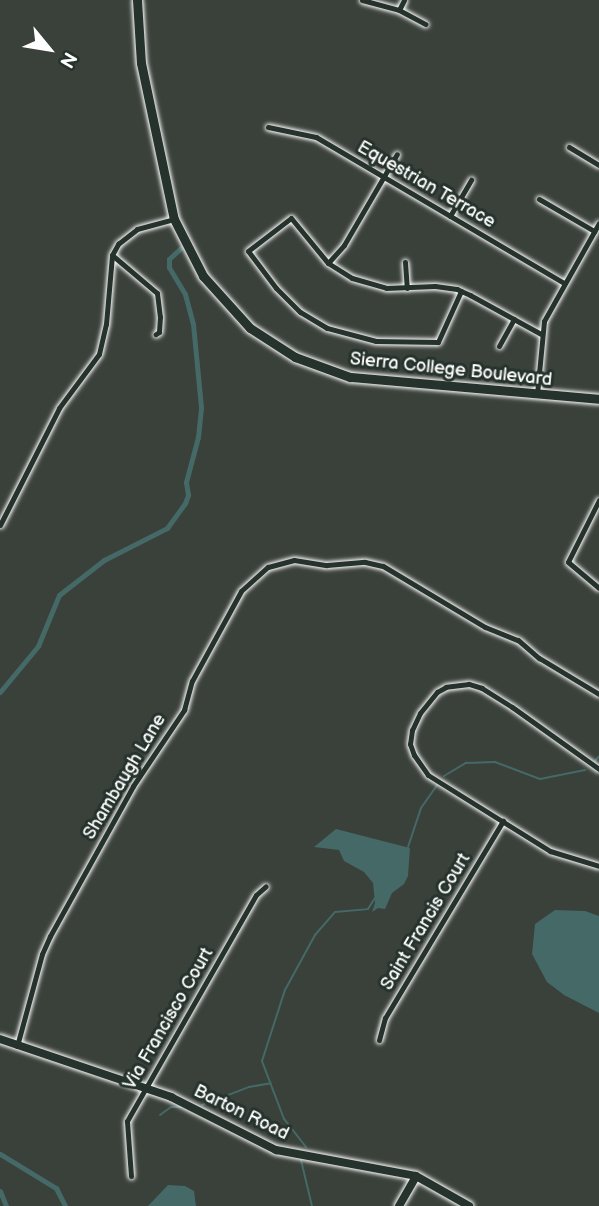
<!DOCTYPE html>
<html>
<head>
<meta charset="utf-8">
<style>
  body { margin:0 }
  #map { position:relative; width:599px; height:1206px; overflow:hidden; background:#3a403a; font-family:"Balsamiq Sans",sans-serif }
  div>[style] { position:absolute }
  .water>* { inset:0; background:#446967 }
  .stream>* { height:2px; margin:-1px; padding:0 1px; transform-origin:1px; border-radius:1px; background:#446967 }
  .canal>* { height:5px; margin:-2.5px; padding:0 2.5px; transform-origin:2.5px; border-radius:2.5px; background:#446967 }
  .roads { filter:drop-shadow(0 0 2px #fff) drop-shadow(0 0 2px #fff) }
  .street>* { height:5px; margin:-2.5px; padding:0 2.5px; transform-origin:2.5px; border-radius:2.5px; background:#26332d }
  .secondary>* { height:8px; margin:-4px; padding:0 4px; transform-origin:4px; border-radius:4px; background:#26332d }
  .primary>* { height:9px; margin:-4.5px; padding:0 4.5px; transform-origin:4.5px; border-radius:4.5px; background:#26332d }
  span { translate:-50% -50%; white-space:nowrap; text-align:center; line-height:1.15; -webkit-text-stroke:6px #26332d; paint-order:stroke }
  .street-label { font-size:18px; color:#fff }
  .north { position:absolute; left:14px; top:14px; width:70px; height:70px; -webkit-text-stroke:5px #26332d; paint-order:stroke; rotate:120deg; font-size:19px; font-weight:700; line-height:28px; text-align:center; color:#fff }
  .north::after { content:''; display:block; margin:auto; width:24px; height:32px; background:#fff; clip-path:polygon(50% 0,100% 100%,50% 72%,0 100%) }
</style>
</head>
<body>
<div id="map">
  <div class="water">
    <div style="clip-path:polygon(336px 829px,410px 848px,408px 876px,404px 884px,392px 893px,385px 909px,378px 908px,372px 912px,375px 903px,373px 883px,364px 872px,344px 861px,339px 850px,314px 847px)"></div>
    <div style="clip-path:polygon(555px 910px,585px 911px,599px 916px,599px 1013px,564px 995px,547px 982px,532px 954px,535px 924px)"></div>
    <div style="clip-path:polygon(168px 1185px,185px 1186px,194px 1191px,196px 1206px,148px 1206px)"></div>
  </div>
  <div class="stream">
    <div style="left:595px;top:761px;width:6px;rotate:-51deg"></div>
    <div style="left:444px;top:776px;width:26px;rotate:-31deg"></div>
    <div style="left:466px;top:763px;width:29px;rotate:-2deg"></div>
    <div style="left:495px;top:762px;width:48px;rotate:20.7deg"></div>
    <div style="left:540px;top:779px;width:46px;rotate:-11.3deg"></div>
    <div style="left:408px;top:847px;width:41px;rotate:-71.6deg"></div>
    <div style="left:421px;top:808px;width:28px;rotate:-55deg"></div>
    <div style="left:202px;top:1105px;width:50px;rotate:-21deg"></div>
    <div style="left:249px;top:1087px;width:22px;rotate:-10deg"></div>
    <div style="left:160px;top:1115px;width:14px;rotate:-36deg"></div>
    <div style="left:171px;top:1107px;width:10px"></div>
    <div style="left:306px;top:1147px;width:36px;rotate:-128deg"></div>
    <div style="left:284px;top:1119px;width:62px;rotate:-110.8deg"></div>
    <div style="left:262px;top:1061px;width:75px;rotate:-72.1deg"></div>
    <div style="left:285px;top:990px;width:63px;rotate:-61.4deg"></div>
    <div style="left:315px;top:935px;width:30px;rotate:-49deg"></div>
    <div style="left:335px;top:912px;width:33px;rotate:-5deg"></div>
    <div style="left:368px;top:909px;width:13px;rotate:-58deg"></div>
    <div style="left:301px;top:1160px;width:47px;rotate:76.6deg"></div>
  </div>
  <div class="canal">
    <div style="left:0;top:692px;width:60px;rotate:-50.4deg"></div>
    <div style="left:38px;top:646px;width:55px;rotate:-67.6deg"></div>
    <div style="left:59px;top:595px;width:57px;rotate:-37.9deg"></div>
    <div style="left:104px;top:560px;width:71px;rotate:-26.9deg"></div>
    <div style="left:167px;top:528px;width:31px;rotate:-54deg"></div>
    <div style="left:185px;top:503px;width:9px;rotate:-69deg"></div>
    <div style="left:188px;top:495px;width:13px;rotate:-99deg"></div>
    <div style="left:186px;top:482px;width:47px;rotate:-75.1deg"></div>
    <div style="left:198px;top:437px;width:30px;rotate:-84deg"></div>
    <div style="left:201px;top:407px;width:83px;rotate:-95.5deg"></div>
    <div style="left:193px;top:324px;width:31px;rotate:-105deg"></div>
    <div style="left:185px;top:294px;width:31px;rotate:-121deg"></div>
    <div style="left:169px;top:267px;width:8px;rotate:-90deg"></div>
    <div style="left:169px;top:259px;width:16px;rotate:-43deg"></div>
    <div style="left:0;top:1154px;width:66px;rotate:31.3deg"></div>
    <div style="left:56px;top:1188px;width:20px;rotate:63deg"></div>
    <div style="left:0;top:1191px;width:16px;rotate:68deg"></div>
  </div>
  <div class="roads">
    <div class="street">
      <div style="left:362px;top:0;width:38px;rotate:15deg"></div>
      <div style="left:399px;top:10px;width:30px;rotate:28deg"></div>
      <div style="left:399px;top:10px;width:11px;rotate:-63deg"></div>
      <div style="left:268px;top:127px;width:49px;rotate:11.8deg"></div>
      <div style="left:316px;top:137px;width:288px;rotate:30.5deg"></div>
      <div style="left:569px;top:147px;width:35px;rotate:31deg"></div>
      <div style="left:539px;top:199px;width:64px;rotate:30.2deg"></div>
      <div style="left:450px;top:216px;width:42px;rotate:-59.7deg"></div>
      <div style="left:112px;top:255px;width:59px;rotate:40.2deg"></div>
      <div style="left:157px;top:293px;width:24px;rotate:83deg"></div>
      <div style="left:160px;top:317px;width:15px;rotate:94deg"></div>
      <div style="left:159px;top:332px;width:4px;rotate:146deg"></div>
      <div style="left:405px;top:262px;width:26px;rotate:86deg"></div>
      <div style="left:328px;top:263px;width:24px;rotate:-48deg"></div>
      <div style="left:344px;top:245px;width:105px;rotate:-59.8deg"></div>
      <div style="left:461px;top:291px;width:56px;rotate:114.3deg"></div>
      <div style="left:438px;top:342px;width:62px;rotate:-179.1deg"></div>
      <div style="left:376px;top:341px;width:51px;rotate:-165.1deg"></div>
      <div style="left:327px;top:328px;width:31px;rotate:-149deg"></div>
      <div style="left:300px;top:312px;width:34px;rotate:-135deg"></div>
      <div style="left:276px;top:288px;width:46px;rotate:-127.1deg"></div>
      <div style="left:248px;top:251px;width:54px;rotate:-37.5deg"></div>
      <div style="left:291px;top:218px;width:58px;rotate:50.6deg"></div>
      <div style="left:328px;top:263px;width:28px;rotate:32deg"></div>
      <div style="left:352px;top:278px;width:35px;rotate:16deg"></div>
      <div style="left:386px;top:288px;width:49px;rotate:-2.3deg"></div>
      <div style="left:435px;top:286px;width:22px;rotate:8deg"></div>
      <div style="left:457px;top:289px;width:4px;rotate:27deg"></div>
      <div style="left:461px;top:291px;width:10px;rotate:24deg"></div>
      <div style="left:470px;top:295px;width:81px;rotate:28.8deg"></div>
      <div style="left:499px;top:346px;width:31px;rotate:-61deg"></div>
      <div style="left:537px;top:394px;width:73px;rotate:-84.5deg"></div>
      <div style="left:544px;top:321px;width:112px;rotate:-60.7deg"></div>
      <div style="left:599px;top:500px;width:69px;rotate:116.6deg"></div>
      <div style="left:568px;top:562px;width:40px;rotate:40deg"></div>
      <div style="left:0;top:525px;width:131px;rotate:-63.2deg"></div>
      <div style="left:59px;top:408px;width:67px;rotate:-53.5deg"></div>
      <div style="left:99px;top:354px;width:31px;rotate:-77deg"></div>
      <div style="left:106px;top:324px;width:69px;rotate:-85deg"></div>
      <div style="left:112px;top:255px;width:13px;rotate:-61deg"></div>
      <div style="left:118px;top:244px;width:24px;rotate:-38deg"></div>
      <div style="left:137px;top:229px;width:38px;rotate:-15deg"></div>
      <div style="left:599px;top:769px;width:107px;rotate:-144.5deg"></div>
      <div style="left:512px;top:707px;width:36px;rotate:-148deg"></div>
      <div style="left:482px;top:688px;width:14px;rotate:-163deg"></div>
      <div style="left:469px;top:684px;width:23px;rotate:173deg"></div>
      <div style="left:446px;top:687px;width:10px;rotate:151deg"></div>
      <div style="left:437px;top:692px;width:27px;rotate:129deg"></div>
      <div style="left:420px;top:713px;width:19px;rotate:115deg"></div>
      <div style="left:412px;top:730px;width:14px;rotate:98deg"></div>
      <div style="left:410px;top:744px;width:12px;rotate:70deg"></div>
      <div style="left:414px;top:755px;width:24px;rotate:55deg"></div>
      <div style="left:428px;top:775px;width:144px;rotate:31.9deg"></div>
      <div style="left:550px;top:851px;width:51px;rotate:17deg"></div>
      <div style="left:379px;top:1040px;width:23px;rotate:-75deg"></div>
      <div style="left:385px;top:1018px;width:230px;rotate:-59.1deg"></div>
      <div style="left:17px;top:1046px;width:95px;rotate:-74.8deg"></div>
      <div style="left:42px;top:954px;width:20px;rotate:-66deg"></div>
      <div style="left:50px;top:936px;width:171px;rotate:-61deg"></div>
      <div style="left:133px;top:786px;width:92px;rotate:-56.1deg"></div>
      <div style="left:184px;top:710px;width:30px;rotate:-75deg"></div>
      <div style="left:192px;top:681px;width:102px;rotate:-61.4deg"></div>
      <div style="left:241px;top:591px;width:36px;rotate:-42deg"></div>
      <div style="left:268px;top:567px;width:27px;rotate:-15deg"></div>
      <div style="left:294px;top:560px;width:33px;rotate:9deg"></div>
      <div style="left:327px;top:565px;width:38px;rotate:-5deg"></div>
      <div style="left:365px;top:562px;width:18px;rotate:13deg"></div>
      <div style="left:383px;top:566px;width:119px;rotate:30.9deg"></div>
      <div style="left:485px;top:627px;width:35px;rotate:22deg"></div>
      <div style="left:518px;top:640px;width:28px;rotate:41deg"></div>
      <div style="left:539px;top:658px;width:70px;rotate:31deg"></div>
      <div style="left:131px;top:1176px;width:55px;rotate:-94.2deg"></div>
      <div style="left:127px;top:1121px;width:260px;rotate:-60.3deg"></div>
      <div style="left:256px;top:895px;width:13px;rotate:-42deg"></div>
    </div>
    <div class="secondary">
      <div style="left:0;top:1039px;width:181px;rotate:18.7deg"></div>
      <div style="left:171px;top:1097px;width:118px;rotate:26.8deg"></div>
      <div style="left:276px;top:1150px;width:142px;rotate:10.5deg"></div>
      <div style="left:416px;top:1176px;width:61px;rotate:29.5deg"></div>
      <div style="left:399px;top:1206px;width:34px;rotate:-60deg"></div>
    </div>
    <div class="primary">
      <div style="left:137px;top:0;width:63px;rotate:86.4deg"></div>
      <div style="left:141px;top:63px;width:159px;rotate:78.1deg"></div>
      <div style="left:174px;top:219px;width:64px;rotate:63deg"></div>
      <div style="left:203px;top:276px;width:70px;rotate:47.9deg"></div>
      <div style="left:250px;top:328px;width:54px;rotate:32.8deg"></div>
      <div style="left:295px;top:357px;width:59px;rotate:20deg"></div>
      <div style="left:350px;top:377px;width:250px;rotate:5deg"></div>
    </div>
  </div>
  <div class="street-label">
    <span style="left:426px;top:185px;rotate:30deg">Equestrian Terrace</span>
    <span style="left:451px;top:370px;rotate:6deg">Sierra College Boulevard</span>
    <span style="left:125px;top:777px;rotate:-59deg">Shambaugh Lane</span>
    <span style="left:426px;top:922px;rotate:-59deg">Saint Francis Court</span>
    <span style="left:169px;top:1019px;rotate:-60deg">Via Francisco Court</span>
    <span style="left:241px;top:1113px;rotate:26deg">Barton Road</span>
  </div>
  <div class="north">N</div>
</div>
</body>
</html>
